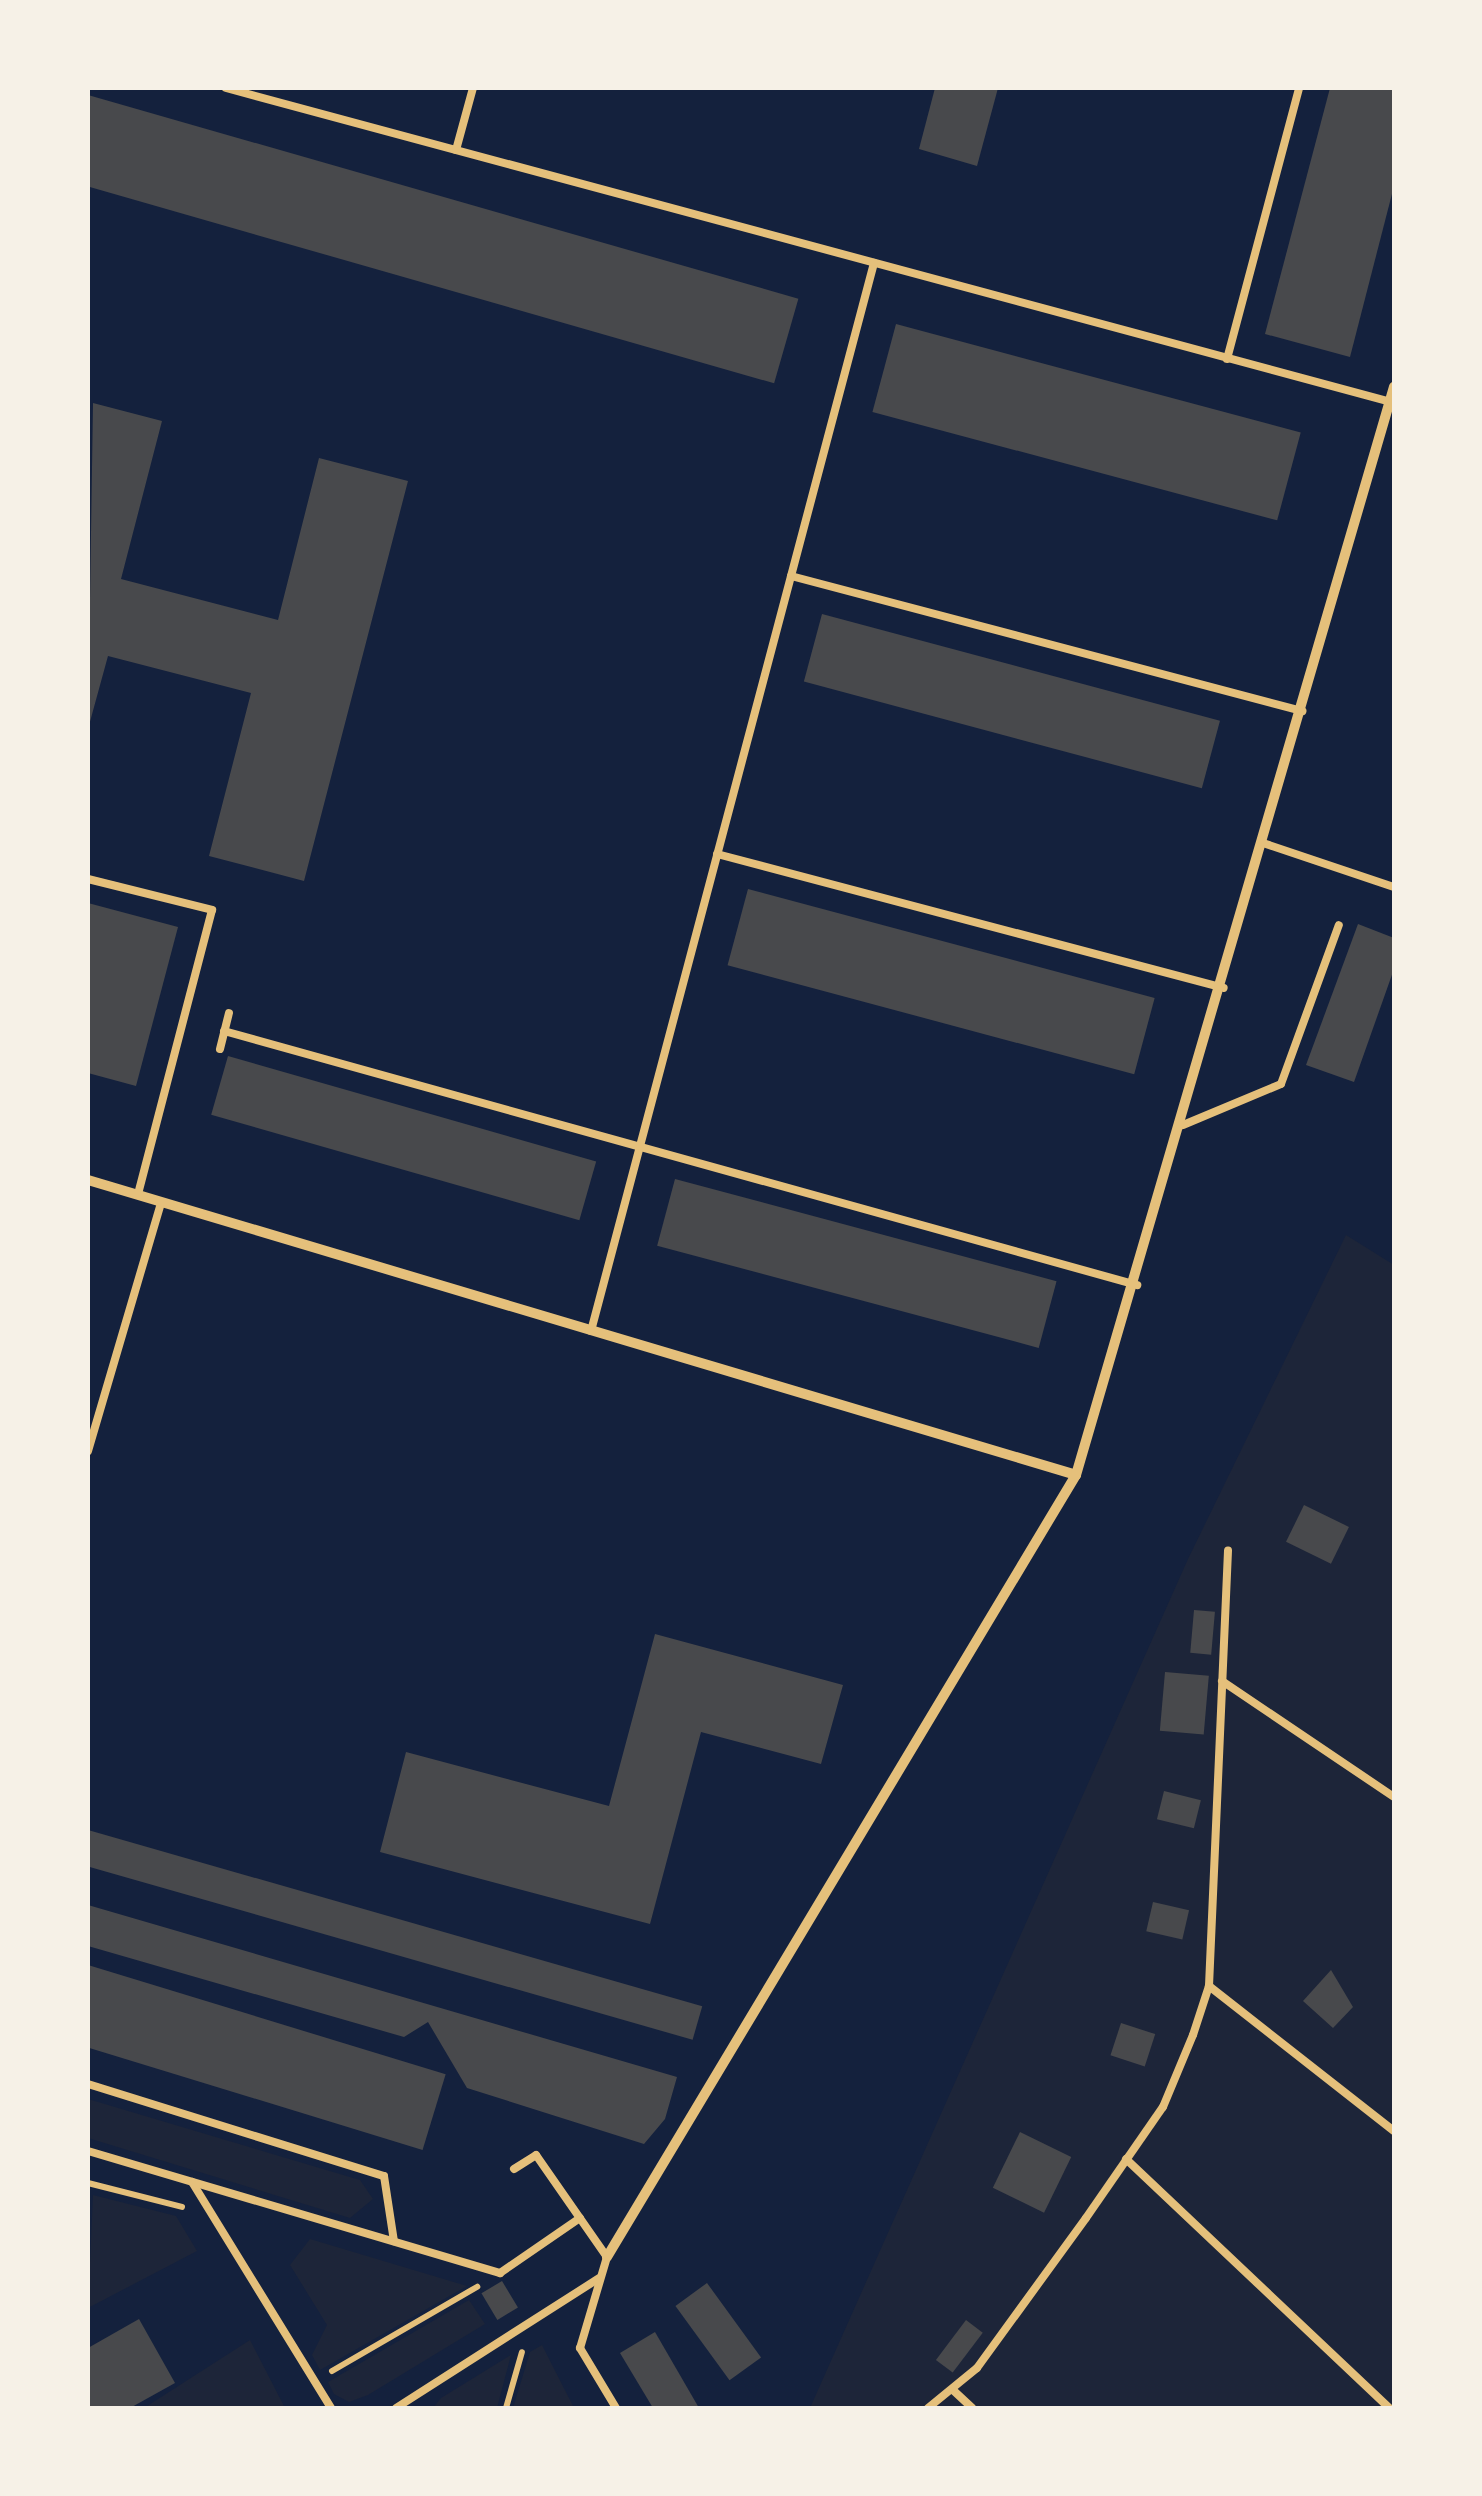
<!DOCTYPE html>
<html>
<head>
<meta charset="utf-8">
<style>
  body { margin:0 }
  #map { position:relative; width:1482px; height:2496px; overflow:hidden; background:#14213d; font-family:Roboto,sans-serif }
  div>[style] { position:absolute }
  .green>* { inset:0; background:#1d2539 }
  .building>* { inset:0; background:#48494c; transform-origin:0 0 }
  .path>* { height:6px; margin:-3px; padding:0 3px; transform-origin:3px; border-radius:3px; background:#e5c07b }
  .service>* { height:8px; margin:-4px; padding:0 4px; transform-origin:4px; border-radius:4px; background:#e5c07b }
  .minor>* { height:10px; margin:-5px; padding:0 5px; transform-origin:5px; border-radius:5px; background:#e5c07b }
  span { translate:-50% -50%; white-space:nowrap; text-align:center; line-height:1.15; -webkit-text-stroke:9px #f6f1e7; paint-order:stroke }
  .frame { position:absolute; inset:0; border:90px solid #f6f1e7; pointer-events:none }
</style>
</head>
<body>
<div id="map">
  <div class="green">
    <div style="clip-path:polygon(1346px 1235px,1394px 1265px,1394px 2408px,810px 2408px,1188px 1559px)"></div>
    <div style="clip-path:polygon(88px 2099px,360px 2180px,373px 2199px,350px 2218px,88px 2138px)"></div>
    <div style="clip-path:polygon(93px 2195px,176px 2216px,197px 2251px,88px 2308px)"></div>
    <div style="clip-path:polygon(310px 2239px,467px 2286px,320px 2370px,312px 2355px,327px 2325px,290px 2265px)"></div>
    <div style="clip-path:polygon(469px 2300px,485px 2324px,368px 2395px,349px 2402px,334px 2394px,328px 2382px)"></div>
    <div style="clip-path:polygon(250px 2340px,285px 2408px,144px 2408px)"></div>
    <div style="clip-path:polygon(542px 2345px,574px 2408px,513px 2408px,530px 2352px)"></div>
    <div style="clip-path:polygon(511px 2355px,497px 2408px,433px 2408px,441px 2398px)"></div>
  </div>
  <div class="building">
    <div style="clip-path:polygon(935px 88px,998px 88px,977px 166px,919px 149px)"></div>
    <div style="clip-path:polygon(1330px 88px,1394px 88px,1394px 186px,1350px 357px,1265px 334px)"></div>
    <div style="left:88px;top:95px;width:739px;height:88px;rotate:16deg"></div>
    <div style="left:896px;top:324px;width:419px;height:91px;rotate:15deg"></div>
    <div style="clip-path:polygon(93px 403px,162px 421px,121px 579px,278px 620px,319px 458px,408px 481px,304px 881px,209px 856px,251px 693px,108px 656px,88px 729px)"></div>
    <div style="left:822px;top:614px;width:412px;height:70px;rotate:15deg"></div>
    <div style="left:748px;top:889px;width:421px;height:79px;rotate:15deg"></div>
    <div style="clip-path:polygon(88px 903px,178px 927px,136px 1086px,88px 1073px)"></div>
    <div style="clip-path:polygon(1358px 924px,1394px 938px,1394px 969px,1354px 1082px,1306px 1065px)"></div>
    <div style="left:228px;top:1056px;width:383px;height:61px;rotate:16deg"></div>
    <div style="left:675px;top:1179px;width:395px;height:69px;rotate:15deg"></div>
    <div style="left:1304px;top:1505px;width:50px;height:41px;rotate:26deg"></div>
    <div style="left:1194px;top:1610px;width:21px;height:43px;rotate:5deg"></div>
    <div style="clip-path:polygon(655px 1634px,843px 1685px,821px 1764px,701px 1732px,650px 1924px,380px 1852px,406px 1752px,609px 1806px)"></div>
    <div style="left:1165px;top:1672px;width:44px;height:59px;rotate:5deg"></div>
    <div style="left:1164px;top:1791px;width:38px;height:29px;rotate:14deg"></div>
    <div style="left:88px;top:1830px;width:639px;height:35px;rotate:16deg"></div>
    <div style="left:1153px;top:1902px;width:37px;height:30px;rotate:13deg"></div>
    <div style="clip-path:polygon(88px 1905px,677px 2077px,665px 2119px,644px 2144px,467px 2088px,428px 2022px,404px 2037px,88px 1946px)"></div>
    <div style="left:88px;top:1965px;width:374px;height:79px;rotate:17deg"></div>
    <div style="clip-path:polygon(1331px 1970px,1353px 2007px,1333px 2028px,1303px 2001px)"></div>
    <div style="left:1121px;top:2023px;width:36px;height:34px;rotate:18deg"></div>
    <div style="left:1020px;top:2132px;width:57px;height:62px;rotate:26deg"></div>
    <div style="left:502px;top:2281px;width:31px;height:24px;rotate:59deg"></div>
    <div style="left:707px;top:2283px;width:92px;height:39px;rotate:54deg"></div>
    <div style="clip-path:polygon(139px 2319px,175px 2383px,130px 2408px,88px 2408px,88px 2348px)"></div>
    <div style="left:966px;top:2320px;width:21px;height:50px;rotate:37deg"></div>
    <div style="clip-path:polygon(655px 2332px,699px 2408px,653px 2408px,620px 2353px)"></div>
  </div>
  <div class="path">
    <div style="left:88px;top:2183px;width:97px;rotate:14.3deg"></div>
    <div style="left:332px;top:2371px;width:168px;rotate:-30.1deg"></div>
    <div style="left:506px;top:2408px;width:58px;rotate:-74.1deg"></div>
  </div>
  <div class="service">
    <div style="left:226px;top:88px;width:1207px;rotate:15.08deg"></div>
    <div style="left:456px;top:150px;width:64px;rotate:-74.7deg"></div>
    <div style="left:1227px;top:359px;width:280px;rotate:-75.1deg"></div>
    <div style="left:791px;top:576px;width:529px;rotate:14.8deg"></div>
    <div style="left:1263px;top:843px;width:138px;rotate:18.6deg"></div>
    <div style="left:717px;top:854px;width:524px;rotate:14.8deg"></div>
    <div style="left:88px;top:879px;width:128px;rotate:14deg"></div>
    <div style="left:212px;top:910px;width:294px;rotate:104.6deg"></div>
    <div style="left:224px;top:1031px;width:948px;rotate:15.55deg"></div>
    <div style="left:220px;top:1049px;width:37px;rotate:-76deg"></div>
    <div style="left:1183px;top:1125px;width:106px;rotate:-22.7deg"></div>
    <div style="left:1281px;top:1084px;width:169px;rotate:-70deg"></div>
    <div style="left:591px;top:1331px;width:1105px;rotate:-75.16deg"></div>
    <div style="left:88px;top:1451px;width:259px;rotate:-73.6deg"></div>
    <div style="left:1222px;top:1681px;width:207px;rotate:34deg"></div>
    <div style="left:1209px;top:1986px;width:235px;rotate:38.1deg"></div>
    <div style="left:88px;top:2084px;width:310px;rotate:17.3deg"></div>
    <div style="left:384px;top:2176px;width:66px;rotate:81.3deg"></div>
    <div style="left:88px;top:2151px;width:430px;rotate:16.5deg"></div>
    <div style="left:500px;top:2273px;width:97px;rotate:-34.5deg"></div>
    <div style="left:1126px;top:2159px;width:362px;rotate:43.4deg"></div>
    <div style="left:514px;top:2169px;width:26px;rotate:-32deg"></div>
    <div style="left:536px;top:2155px;width:124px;rotate:55.2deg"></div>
    <div style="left:607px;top:2257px;width:95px;rotate:106.5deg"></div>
    <div style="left:580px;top:2348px;width:70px;rotate:59deg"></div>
    <div style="left:192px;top:2182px;width:265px;rotate:58.4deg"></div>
    <div style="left:954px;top:2391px;width:25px;rotate:43deg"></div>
    <div style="left:396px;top:2408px;width:241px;rotate:-32.6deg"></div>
    <div style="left:928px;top:2408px;width:63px;rotate:-39.2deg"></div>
    <div style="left:977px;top:2368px;width:185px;rotate:-54deg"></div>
    <div style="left:1086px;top:2218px;width:135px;rotate:-55.3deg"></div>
    <div style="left:1163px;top:2107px;width:78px;rotate:-67.4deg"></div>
    <div style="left:1193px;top:2035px;width:52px;rotate:-71.9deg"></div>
    <div style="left:1209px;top:1986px;width:436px;rotate:-87.5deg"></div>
  </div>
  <div class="minor">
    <div style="left:88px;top:1180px;width:1031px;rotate:16.62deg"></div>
    <div style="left:607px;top:2257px;width:912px;rotate:-59.05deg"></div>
    <div style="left:1076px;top:1475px;width:1134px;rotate:-73.71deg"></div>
  </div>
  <div class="frame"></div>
</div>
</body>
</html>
